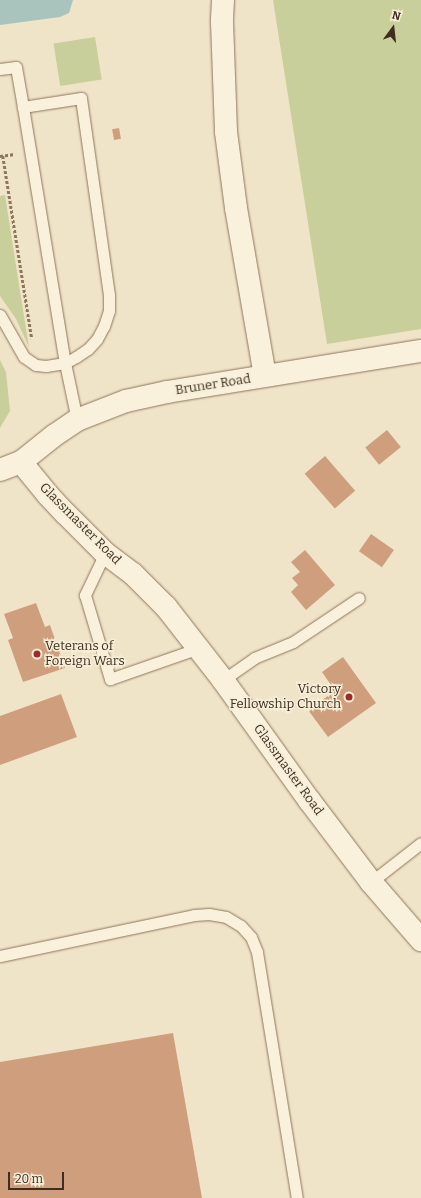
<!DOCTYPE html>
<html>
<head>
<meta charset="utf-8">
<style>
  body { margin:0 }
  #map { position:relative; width:421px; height:1198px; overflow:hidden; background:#f0e4c8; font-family:Bitter,serif }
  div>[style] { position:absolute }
  .green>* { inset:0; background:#c9cf9b; transform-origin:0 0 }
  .water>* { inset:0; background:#a9c4bc }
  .building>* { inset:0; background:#cf9f7d; transform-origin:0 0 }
  .path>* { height:2.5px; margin-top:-1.25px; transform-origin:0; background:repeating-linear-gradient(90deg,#8d765c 0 3px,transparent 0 5px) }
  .roads { filter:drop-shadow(0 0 1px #8d765c) drop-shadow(0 0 1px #8d765c) }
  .lane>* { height:11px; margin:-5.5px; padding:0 5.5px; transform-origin:5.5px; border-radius:5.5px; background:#faf1dc }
  .street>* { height:22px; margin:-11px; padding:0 11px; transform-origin:11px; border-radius:11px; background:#faf1dc }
  .dots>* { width:11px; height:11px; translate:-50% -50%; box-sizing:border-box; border:2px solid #f7eed8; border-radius:50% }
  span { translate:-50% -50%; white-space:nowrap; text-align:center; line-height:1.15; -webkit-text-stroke:3px #f7eed8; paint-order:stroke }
  .street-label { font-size:13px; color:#3d2e20 }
  .poi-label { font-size:13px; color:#3d2e20 }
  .left { translate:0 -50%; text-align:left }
  .right { translate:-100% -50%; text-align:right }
  .north { position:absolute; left:373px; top:8px; width:40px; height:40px; -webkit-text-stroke:3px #f7eed8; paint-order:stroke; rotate:15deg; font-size:11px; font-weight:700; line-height:16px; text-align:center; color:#3d2e20 }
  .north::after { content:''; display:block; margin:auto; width:14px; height:18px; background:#3d2e20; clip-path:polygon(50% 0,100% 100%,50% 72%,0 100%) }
  .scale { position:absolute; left:8px; top:1172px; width:56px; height:18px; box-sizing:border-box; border:2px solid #3d2e20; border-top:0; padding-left:5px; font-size:12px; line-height:14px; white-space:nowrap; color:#3d2e20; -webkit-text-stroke:3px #f7eed8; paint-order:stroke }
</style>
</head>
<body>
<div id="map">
  <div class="green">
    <div style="clip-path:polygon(273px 0,421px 0,421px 329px,327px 344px)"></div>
    <div style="left:95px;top:37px;width:43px;height:42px;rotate:81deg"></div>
    <div style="clip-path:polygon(5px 195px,20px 291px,29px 347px,16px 319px,0 296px,0 196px)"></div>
    <div style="clip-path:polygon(0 360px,6px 372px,10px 411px,0 428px)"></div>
  </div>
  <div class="water">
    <div style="clip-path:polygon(0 0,73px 0,69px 13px,60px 17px,0 25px)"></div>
  </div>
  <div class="building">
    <div style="left:119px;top:128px;width:11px;height:7px;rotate:80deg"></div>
    <div style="left:387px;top:430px;width:22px;height:28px;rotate:51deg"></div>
    <div style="left:325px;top:456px;width:46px;height:27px;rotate:49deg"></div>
    <div style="left:371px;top:534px;width:28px;height:21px;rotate:35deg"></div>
    <div style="clip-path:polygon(305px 550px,335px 585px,306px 610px,291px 592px,298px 585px,292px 578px,300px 572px,291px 562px)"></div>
    <div style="clip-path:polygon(36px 603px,45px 627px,50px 625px,65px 668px,23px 682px,8px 640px,13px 638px,4px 614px)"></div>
    <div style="clip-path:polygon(343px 657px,376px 703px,328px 737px,308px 710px,335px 691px,322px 672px)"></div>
    <div style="clip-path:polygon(61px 694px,77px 737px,0 765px,0 716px)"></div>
    <div style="clip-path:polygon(173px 1033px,202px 1198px,0 1198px,0 1062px)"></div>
  </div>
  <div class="path">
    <div style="left:0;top:156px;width:15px;rotate:-8deg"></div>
    <div style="left:3px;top:156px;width:185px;rotate:81deg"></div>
    <div style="left:328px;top:686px;width:7px;rotate:27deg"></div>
  </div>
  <div class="roads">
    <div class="lane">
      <div style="left:0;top:69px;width:16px;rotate:-7deg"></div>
      <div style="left:16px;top:67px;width:41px;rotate:80.1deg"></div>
      <div style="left:0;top:315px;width:48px;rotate:60.3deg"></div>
      <div style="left:24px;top:357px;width:14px;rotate:34deg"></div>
      <div style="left:36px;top:365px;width:10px;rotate:6deg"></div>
      <div style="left:46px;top:366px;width:19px;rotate:-9deg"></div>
      <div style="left:65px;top:363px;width:13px;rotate:-29deg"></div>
      <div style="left:76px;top:357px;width:14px;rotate:-34deg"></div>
      <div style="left:88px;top:349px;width:13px;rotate:-48deg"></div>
      <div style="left:97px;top:339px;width:15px;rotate:-62deg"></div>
      <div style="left:104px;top:326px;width:16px;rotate:-72deg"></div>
      <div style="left:109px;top:311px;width:16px;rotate:-90deg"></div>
      <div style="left:109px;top:295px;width:199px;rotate:-98.1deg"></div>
      <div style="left:81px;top:98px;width:59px;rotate:171.2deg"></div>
      <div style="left:23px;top:107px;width:259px;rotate:80.7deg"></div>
      <div style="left:65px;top:363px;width:58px;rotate:78.1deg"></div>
      <div style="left:105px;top:553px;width:47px;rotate:115.5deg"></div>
      <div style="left:85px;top:595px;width:88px;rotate:73.4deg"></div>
      <div style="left:110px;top:679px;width:94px;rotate:-19.2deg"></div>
      <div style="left:223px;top:680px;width:38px;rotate:-35deg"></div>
      <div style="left:254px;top:658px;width:42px;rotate:-22.3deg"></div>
      <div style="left:293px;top:642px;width:79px;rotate:-33.7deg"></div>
      <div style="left:371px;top:882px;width:63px;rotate:-38deg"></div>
      <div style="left:0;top:956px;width:198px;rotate:-11.9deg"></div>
      <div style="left:194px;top:915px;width:15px;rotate:-4deg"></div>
      <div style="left:209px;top:914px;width:17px;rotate:10deg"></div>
      <div style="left:226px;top:917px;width:17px;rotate:31deg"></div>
      <div style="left:241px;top:926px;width:15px;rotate:48deg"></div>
      <div style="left:251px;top:937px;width:16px;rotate:68deg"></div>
      <div style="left:257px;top:952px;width:249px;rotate:80.8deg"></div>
    </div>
    <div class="street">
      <div style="left:223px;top:0;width:22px;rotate:93deg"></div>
      <div style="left:222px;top:22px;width:110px;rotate:87.9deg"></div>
      <div style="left:226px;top:132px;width:77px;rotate:82.5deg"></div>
      <div style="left:236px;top:208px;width:170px;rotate:80.2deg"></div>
      <div style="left:21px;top:462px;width:43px;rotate:-38.5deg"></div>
      <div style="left:55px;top:435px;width:27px;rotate:-34deg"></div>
      <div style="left:77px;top:420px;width:53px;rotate:-21.2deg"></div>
      <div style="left:126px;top:401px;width:42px;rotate:-12.4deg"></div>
      <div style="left:167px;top:392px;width:257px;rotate:-9.2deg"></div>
      <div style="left:0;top:470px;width:22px;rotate:-21deg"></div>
      <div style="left:21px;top:462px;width:43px;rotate:50.7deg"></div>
      <div style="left:48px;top:495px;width:26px;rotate:47deg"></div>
      <div style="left:66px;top:514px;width:55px;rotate:45deg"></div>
      <div style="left:105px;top:553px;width:35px;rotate:37deg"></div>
      <div style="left:133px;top:574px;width:47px;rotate:45deg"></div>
      <div style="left:166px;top:607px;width:93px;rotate:52deg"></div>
      <div style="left:223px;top:680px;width:148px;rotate:54.4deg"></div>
      <div style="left:309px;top:800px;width:103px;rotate:52.9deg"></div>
      <div style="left:371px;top:882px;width:77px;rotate:49.2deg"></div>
    </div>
  </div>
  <div class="dots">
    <div style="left:37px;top:654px;background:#9e2a2b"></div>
    <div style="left:349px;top:697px;background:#9e2a2b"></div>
  </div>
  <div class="street-label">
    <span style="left:213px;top:385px;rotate:-9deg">Bruner Road</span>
    <span style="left:80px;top:524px;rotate:45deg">Glassmaster Road</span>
    <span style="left:288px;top:770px;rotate:54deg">Glassmaster Road</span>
  </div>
  <div class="poi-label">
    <span class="left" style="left:45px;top:654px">Veterans of<br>Foreign Wars</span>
    <span class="right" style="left:341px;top:697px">Victory<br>Fellowship Church</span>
  </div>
  <div class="north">N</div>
  <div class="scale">20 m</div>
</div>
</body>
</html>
